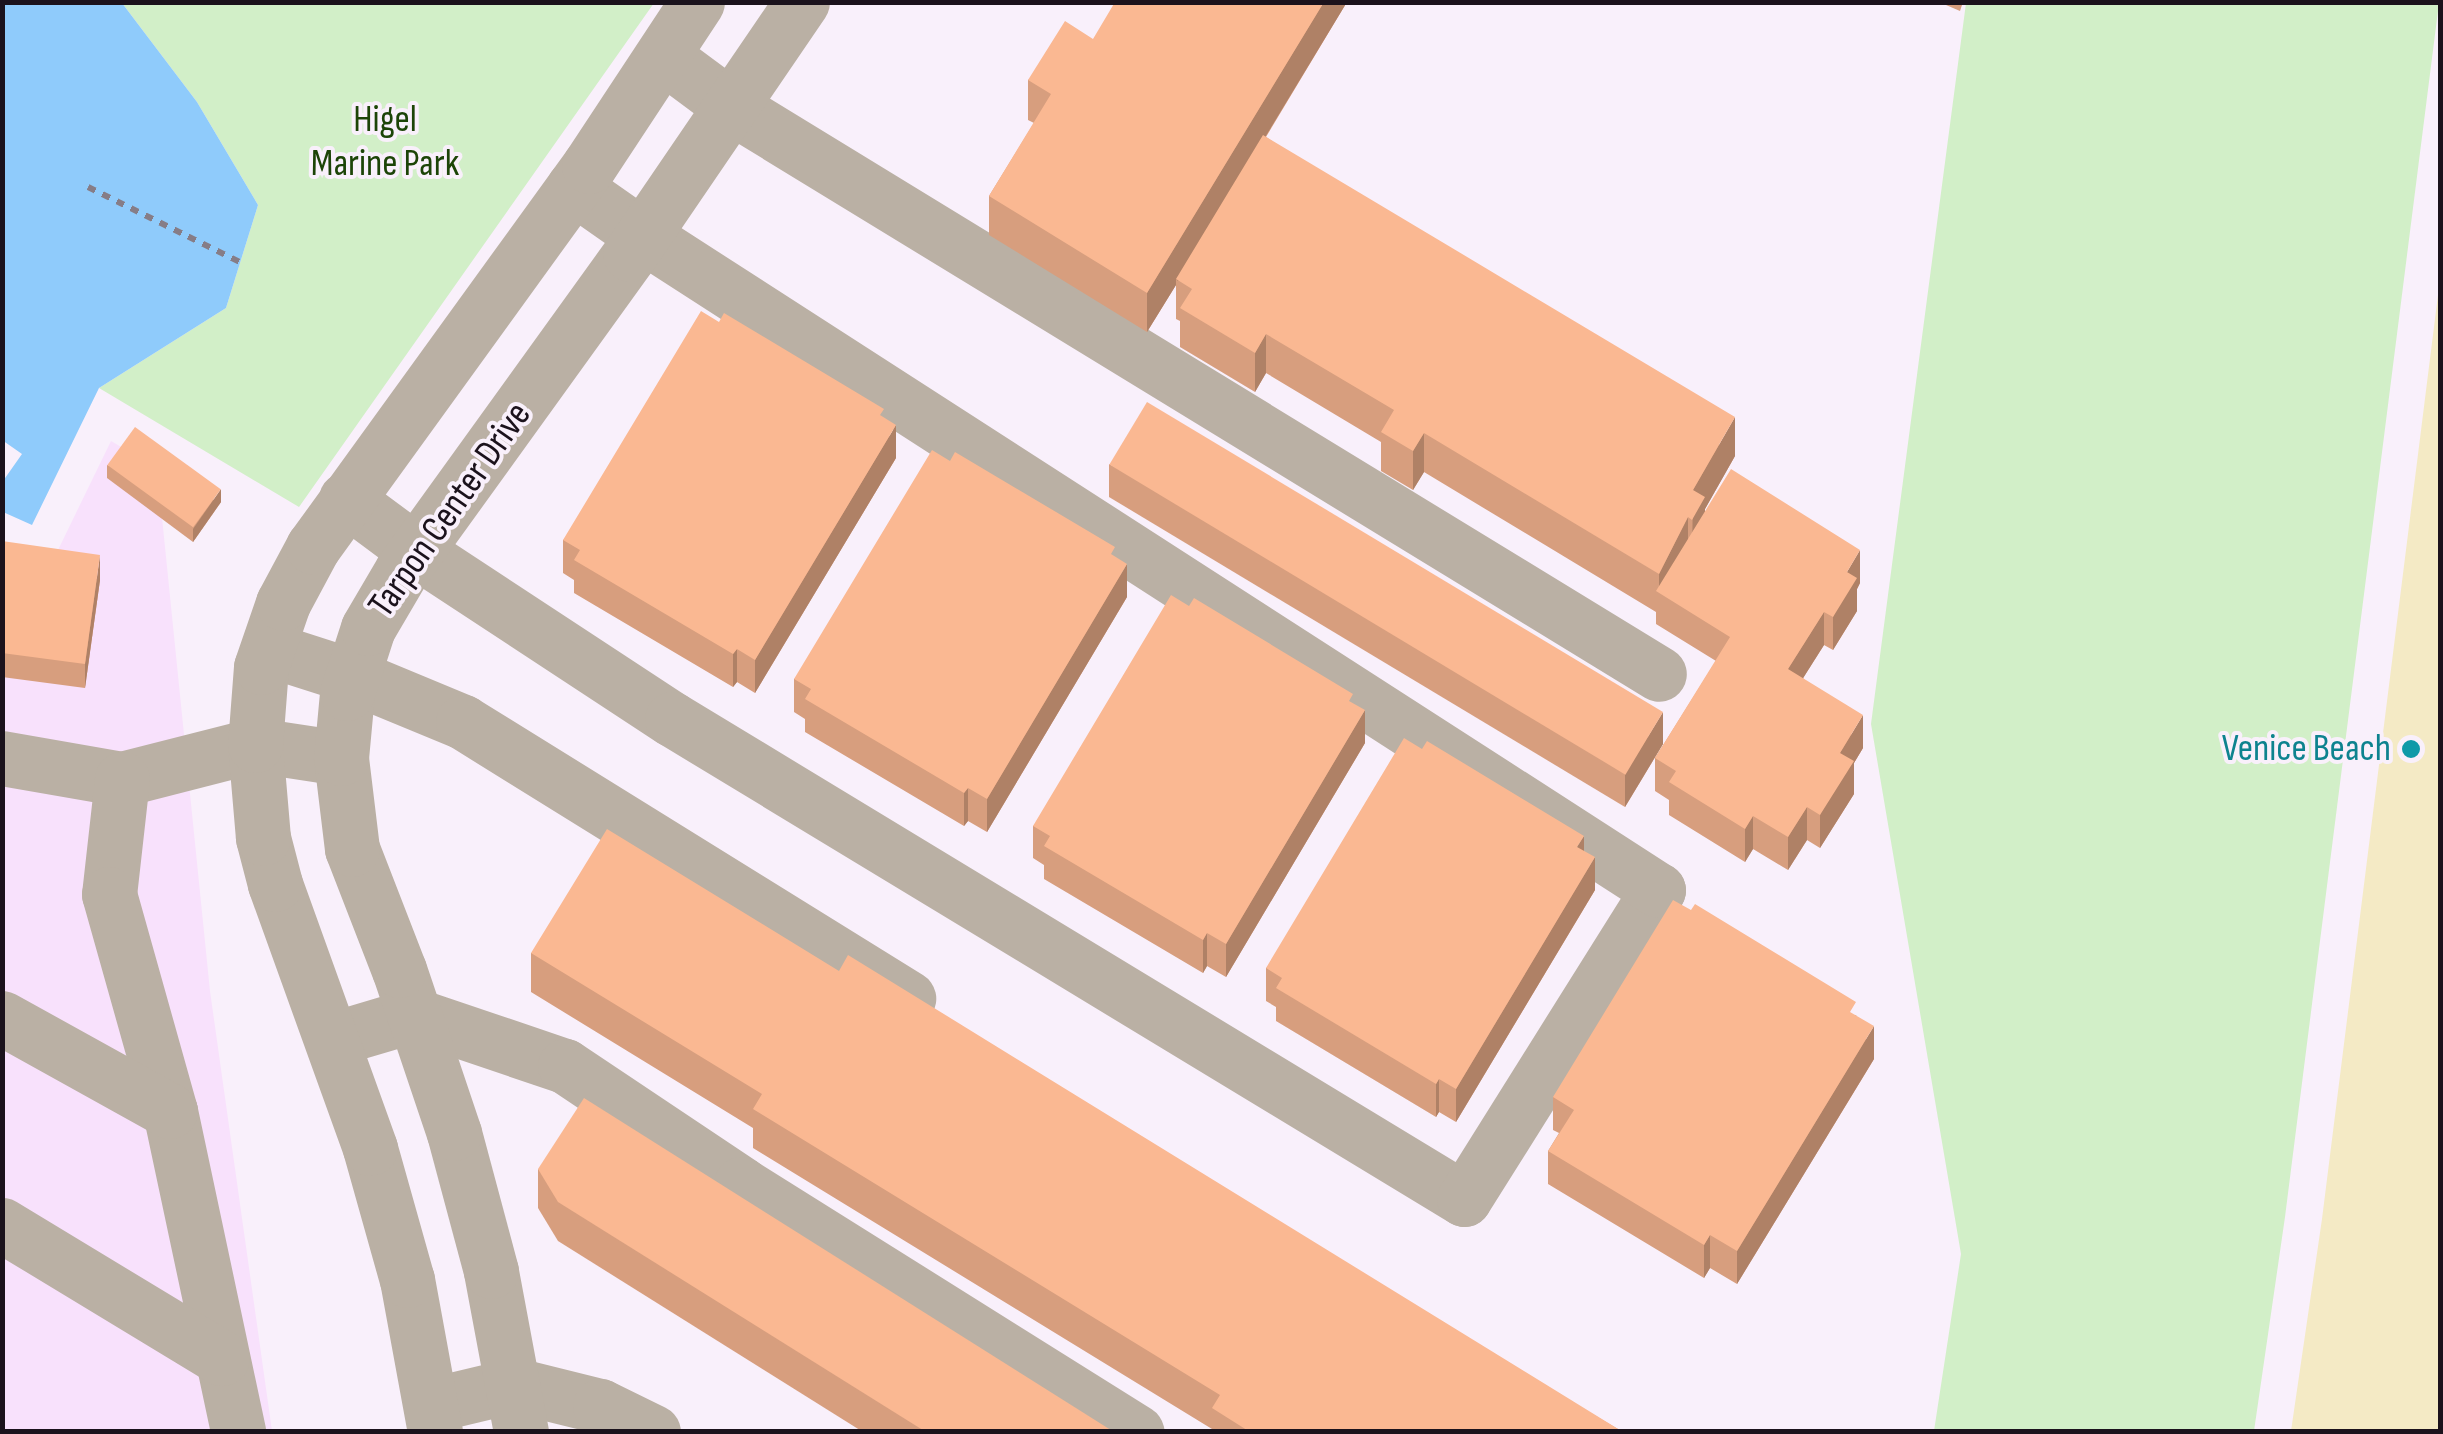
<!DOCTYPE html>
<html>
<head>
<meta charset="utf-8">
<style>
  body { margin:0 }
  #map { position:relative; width:2443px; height:1434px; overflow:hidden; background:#f9f0fb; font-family:"Sofia Sans Condensed",sans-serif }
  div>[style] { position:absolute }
  .built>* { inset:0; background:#f8e1fc }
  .green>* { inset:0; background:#d2efc8 }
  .sand>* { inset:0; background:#f4eac5 }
  .water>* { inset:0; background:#8fcbfb }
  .path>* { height:6px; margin-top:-3px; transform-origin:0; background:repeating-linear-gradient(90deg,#867d87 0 8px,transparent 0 16px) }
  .minor>* { height:55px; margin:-27.5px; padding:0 27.5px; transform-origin:27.5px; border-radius:27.5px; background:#bab0a4 }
  .wall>* { inset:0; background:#d79e7e }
  .shaded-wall>* { inset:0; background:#af8166 }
  .building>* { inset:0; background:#fab892; transform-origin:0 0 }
  .dots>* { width:28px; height:28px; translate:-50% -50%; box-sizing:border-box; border:5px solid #f9f0fb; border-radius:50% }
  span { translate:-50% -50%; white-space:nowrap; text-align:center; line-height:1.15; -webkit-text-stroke:8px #f9f0fb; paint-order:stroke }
  .park-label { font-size:38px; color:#1c4407 }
  .street-label { font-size:38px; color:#1b121c }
  .culture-label { font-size:38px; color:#0d838f }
  .right { translate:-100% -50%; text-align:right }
  .frame { position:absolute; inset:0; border:5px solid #1b121c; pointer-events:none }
</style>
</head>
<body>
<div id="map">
  <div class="built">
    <div style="clip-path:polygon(111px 441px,157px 468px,210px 991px,272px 1431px,3px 1431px,2px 553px,58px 550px)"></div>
  </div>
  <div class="green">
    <div style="clip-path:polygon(122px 3px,654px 3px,299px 507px,99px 388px,226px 308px,258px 205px,197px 102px)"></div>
    <div style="clip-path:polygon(1966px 3px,2439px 3px,2285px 1217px,2254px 1431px,1934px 1431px,1961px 1254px,1871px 724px)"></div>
  </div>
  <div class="sand">
    <div style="clip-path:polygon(2440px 279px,2440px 1431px,2291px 1431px,2322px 1219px)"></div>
  </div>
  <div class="water">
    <div style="clip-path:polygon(3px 2px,122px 3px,197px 102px,258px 205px,226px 308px,99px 388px,32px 525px,3px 512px,3px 481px,22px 454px,2px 440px)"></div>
  </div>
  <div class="path">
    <div style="left:88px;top:187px;width:169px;rotate:26.3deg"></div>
  </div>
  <div class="minor">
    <div style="left:663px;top:56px;width:87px;rotate:36.6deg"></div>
    <div style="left:733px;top:108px;width:1085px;rotate:31.43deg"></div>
    <div style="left:346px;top:499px;width:87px;rotate:36.6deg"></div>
    <div style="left:416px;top:551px;width:306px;rotate:33.3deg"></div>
    <div style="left:672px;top:719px;width:926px;rotate:31.22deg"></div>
    <div style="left:1464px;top:1199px;width:365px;rotate:-57.9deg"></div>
    <div style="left:1658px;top:890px;width:1207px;rotate:-147.2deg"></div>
    <div style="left:643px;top:236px;width:85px;rotate:-145deg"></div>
    <div style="left:268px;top:649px;width:88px;rotate:17.8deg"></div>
    <div style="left:352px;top:676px;width:120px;rotate:22.5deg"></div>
    <div style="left:463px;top:722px;width:524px;rotate:31.81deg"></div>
    <div style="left:2px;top:758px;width:122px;rotate:9.9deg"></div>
    <div style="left:122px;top:779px;width:137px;rotate:-14.3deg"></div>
    <div style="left:255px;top:745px;width:87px;rotate:8.6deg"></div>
    <div style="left:122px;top:779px;width:116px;rotate:96.4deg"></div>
    <div style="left:109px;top:894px;width:225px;rotate:74.3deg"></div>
    <div style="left:170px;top:1111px;width:328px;rotate:78deg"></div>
    <div style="left:2px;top:1018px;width:192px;rotate:29deg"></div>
    <div style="left:333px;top:1039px;width:84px;rotate:-16.5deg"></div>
    <div style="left:414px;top:1015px;width:159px;rotate:18.7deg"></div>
    <div style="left:565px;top:1066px;width:212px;rotate:33.8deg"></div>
    <div style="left:741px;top:1184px;width:467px;rotate:32.1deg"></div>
    <div style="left:2px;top:1225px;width:257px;rotate:31.2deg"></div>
    <div style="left:431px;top:1405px;width:86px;rotate:-13.4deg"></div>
    <div style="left:515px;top:1385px;width:88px;rotate:13.9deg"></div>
    <div style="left:600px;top:1406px;width:59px;rotate:26.1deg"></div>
    <div style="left:435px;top:1432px;width:155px;rotate:-100.4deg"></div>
    <div style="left:407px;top:1280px;width:137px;rotate:-105.7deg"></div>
    <div style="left:370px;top:1148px;width:281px;rotate:-109.8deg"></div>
    <div style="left:275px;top:884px;width:48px;rotate:-104.6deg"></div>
    <div style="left:263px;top:838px;width:93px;rotate:-94.9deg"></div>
    <div style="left:255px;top:745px;width:78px;rotate:-85.6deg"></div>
    <div style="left:261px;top:667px;width:68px;rotate:-71deg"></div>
    <div style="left:283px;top:603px;width:64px;rotate:-61.8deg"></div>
    <div style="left:313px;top:547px;width:470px;rotate:-54.1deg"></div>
    <div style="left:589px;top:166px;width:196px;rotate:-56.6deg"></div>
    <div style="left:521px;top:1432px;width:164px;rotate:-100.6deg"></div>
    <div style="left:491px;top:1271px;width:143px;rotate:-105deg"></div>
    <div style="left:454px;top:1133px;width:172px;rotate:-108.6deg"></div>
    <div style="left:399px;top:970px;width:130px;rotate:-111.2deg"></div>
    <div style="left:352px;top:849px;width:92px;rotate:-96.9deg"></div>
    <div style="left:341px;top:758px;width:65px;rotate:-84.7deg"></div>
    <div style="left:347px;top:693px;width:68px;rotate:-72.1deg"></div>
    <div style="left:368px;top:628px;width:67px;rotate:-59.6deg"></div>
    <div style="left:402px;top:570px;width:390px;rotate:-54.2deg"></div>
    <div style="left:630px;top:254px;width:305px;rotate:-55.7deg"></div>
  </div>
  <div class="wall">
    <div style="clip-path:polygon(1347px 2px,1266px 137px,1735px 456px,1705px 509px,1705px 512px,1860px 583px,1857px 589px,1857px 611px,1833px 650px,1824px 645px,1803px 678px,1863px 748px,1854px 763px,1854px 794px,1820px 848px,1807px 840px,1788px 870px,1753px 849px,1745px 862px,1669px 815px,1669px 800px,1655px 791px,1655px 758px,1716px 661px,1656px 624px,1656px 612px,1424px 472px,1413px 490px,1381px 471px,1381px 442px,1266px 373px,1255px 392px,1180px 347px,1180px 321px,1176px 319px,1176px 285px,1147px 332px,989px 235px,989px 196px,1034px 123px,1028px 120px,1028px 80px,1093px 39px)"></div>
    <div style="clip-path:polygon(1939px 2px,1963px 2px,1960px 11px)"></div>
    <div style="clip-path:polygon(884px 418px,896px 458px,755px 693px,737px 682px,733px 687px,574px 593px,574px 580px,563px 573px,563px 540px)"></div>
    <div style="clip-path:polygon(1109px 464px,1663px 744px,1625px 807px,1109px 497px)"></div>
    <div style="clip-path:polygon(107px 465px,221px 502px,193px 542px,107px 478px)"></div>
    <div style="clip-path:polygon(2px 541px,100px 580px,85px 688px,2px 677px)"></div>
    <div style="clip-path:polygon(1115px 557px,1127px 597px,987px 832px,968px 821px,964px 826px,805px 732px,805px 719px,794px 712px,794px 679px)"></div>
    <div style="clip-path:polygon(1353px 703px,1365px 743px,1226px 977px,1207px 966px,1203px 973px,1044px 879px,1044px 865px,1033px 858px,1033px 826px)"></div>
    <div style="clip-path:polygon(1584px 851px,1595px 890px,1456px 1122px,1439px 1112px,1436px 1117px,1276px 1021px,1276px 1007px,1266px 1001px,1266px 968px)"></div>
    <div style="clip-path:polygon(531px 953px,839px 971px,1623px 1432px,1212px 1432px,1212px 1429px,753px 1148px,753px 1128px,531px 992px)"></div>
    <div style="clip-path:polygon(1856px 1015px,1874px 1059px,1737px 1284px,1710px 1268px,1704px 1278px,1548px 1184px,1548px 1151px,1559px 1133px,1553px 1130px,1553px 1097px)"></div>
    <div style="clip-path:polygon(538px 1169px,1114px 1432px,863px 1432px,558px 1241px,538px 1208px)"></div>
  </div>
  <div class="shaded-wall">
    <div style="clip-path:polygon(1324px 2px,1347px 2px,1178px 281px,1176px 279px,1176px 285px,1147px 332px,1147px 293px)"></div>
    <div style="clip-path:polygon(1266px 334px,1266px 373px,1255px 392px,1255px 353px)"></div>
    <div style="clip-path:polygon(1735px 417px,1735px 456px,1705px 509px,1705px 537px,1692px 559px,1693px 490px)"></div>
    <div style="clip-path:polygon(896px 425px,896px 458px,755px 693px,755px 660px)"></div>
    <div style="clip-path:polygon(1424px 433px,1424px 472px,1413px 490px,1413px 451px)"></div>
    <div style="clip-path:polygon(221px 489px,221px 502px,193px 542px,193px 529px)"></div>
    <div style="clip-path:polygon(1688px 517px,1688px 556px,1659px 593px,1659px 574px)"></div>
    <div style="clip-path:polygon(1860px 550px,1860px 583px,1857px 589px,1857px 611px,1833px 650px,1833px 617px,1847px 572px)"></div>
    <div style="clip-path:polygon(100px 555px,100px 580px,85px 688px,85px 664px)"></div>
    <div style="clip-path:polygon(1127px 564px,1127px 597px,987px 832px,987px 799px)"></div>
    <div style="clip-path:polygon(1824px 612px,1824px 645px,1788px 702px,1788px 669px)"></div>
    <div style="clip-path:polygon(737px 649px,737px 682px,733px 687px,733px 654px)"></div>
    <div style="clip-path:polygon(1365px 710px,1365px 743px,1226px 977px,1226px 944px)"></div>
    <div style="clip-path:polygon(1663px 712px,1663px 744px,1625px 807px,1625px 774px)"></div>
    <div style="clip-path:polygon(1863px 715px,1863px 748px,1854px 763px,1854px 794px,1820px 848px,1820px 815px,1840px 753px)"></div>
    <div style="clip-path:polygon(968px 788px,968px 821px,964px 826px,964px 793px)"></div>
    <div style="clip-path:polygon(1807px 807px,1807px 840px,1788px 870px,1788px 837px)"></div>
    <div style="clip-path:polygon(1753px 816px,1753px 849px,1745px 862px,1745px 829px)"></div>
    <div style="clip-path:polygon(1584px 836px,1584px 868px,1577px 847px)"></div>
    <div style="clip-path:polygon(1595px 857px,1595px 890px,1456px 1122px,1456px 1089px)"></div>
    <div style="clip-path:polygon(1207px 933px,1207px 966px,1203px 973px,1203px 940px)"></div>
    <div style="clip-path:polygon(1874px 1026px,1874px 1059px,1737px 1284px,1737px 1251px)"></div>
    <div style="clip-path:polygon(1439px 1079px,1439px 1112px,1436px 1117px,1436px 1084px)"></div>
    <div style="clip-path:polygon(1710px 1235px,1710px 1268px,1704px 1278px,1704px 1245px)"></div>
  </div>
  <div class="building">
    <div style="clip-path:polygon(1115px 2px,1324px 2px,1147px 293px,989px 196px,1051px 94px,1028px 80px,1065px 21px,1093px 39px)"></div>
    <div style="clip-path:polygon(1263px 135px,1735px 417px,1693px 490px,1705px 497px,1692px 520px,1688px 517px,1659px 574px,1424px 433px,1413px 451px,1381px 432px,1394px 410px,1266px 334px,1255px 353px,1180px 308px,1192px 289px,1176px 279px)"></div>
    <div style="clip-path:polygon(701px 311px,719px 322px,724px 313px,884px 409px,880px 415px,896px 425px,755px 660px,737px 649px,733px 654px,574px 560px,580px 550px,563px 540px)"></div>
    <div style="left:1147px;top:402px;width:602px;height:73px;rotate:31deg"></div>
    <div style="left:135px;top:427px;width:106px;height:47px;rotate:36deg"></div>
    <div style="clip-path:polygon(932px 450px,950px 461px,955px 452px,1115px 547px,1111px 554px,1127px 564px,987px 799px,968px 788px,964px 793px,805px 699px,811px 689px,794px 679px)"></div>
    <div style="clip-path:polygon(1731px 469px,1860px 550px,1847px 572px,1857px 578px,1833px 617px,1824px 612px,1788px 669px,1863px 715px,1840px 753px,1854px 761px,1820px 815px,1807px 807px,1788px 837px,1753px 816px,1745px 829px,1669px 782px,1676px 771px,1655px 758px,1730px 637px,1656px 591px)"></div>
    <div style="clip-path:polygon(2px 541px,100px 555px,85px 664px,2px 653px)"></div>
    <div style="clip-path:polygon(1171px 595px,1189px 606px,1194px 598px,1353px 694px,1349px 701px,1365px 710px,1226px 944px,1207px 933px,1203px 940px,1044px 846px,1050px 836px,1033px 826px)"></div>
    <div style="clip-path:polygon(1404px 738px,1422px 749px,1427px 741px,1584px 836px,1577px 847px,1595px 857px,1456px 1089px,1439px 1079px,1436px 1084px,1276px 988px,1282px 978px,1266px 968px)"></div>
    <div style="clip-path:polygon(607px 829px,839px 971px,848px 955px,1623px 1432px,1250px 1432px,1212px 1408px,1220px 1395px,753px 1109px,762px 1094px,531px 953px)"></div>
    <div style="clip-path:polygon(1673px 900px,1691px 910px,1695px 904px,1856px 1002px,1850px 1012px,1874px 1026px,1737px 1251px,1710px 1235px,1704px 1245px,1548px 1151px,1574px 1110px,1553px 1097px)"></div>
    <div style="clip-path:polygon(584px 1098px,1114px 1432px,926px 1432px,558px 1202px,538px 1169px)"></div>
  </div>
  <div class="dots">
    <div style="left:2411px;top:749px;background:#0f9aa8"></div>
  </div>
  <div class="park-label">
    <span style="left:385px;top:142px">Higel<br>Marine Park</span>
  </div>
  <div class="street-label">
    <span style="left:450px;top:510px;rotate:-55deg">Tarpon Center Drive</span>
  </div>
  <div class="culture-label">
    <span class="right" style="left:2391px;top:749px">Venice Beach</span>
  </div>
  <div class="frame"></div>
</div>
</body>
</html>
